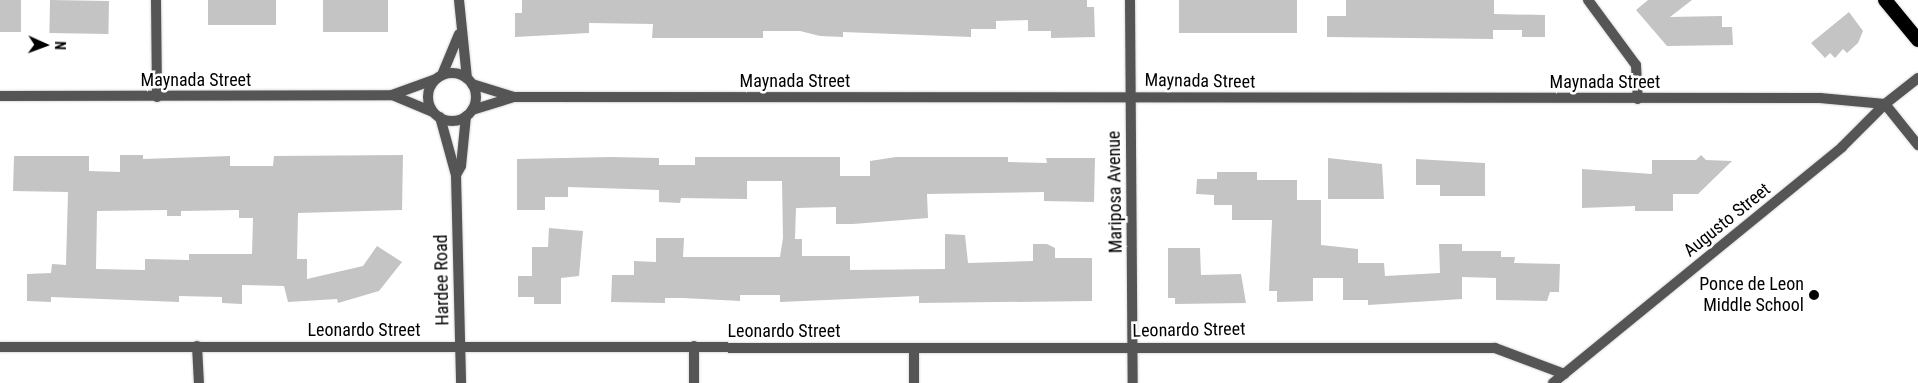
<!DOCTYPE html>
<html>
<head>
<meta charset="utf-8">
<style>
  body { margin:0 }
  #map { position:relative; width:1918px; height:383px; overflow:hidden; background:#fff; font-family:"Roboto Condensed",sans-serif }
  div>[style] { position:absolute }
  .building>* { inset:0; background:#c4c4c4; transform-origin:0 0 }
  .roads { filter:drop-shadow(0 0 1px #dbdbdb) drop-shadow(0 0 1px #dbdbdb) }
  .minor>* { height:10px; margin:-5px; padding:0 5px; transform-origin:5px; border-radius:5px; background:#555 }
  .tertiary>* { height:10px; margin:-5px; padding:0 5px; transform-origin:5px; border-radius:5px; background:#555 }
  .tertiary>.ring { margin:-5px; padding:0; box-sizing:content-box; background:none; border:10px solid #555; border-radius:50% }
  .trunk>* { height:14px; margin:-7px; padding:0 7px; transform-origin:7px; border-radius:7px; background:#000 }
  .dots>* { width:14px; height:14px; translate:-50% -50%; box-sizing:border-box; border:2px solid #fff; border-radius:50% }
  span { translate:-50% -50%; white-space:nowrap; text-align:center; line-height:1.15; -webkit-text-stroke:5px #fff; paint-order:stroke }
  .street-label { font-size:18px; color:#000 }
  .poi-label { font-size:18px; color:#000 }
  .right { translate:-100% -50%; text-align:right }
  .north { position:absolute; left:20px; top:20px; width:50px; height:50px; -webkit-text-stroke:4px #fff; paint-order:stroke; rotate:92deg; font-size:14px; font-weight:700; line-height:20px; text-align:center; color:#000 }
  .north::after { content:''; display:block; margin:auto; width:18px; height:22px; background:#000; clip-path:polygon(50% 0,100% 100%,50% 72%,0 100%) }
</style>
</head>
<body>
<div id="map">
  <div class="building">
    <div style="left:0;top:0;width:21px;height:32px"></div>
    <div style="left:50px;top:0;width:59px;height:33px;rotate:1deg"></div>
    <div style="left:208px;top:0;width:68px;height:25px"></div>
    <div style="left:323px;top:0;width:65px;height:32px"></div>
    <div style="clip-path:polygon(522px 0,1087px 0,1087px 7px,1094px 7px,1095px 37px,1051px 38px,1051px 31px,1028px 31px,1028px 20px,996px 21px,996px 29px,971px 29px,971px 37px,843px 32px,843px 37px,820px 36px,800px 31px,763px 31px,763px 38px,652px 38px,653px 24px,589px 23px,589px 33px,515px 37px,515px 13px,522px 13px)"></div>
    <div style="left:1179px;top:0;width:118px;height:33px"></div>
    <div style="clip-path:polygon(1346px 0,1494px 0,1494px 14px,1545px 15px,1545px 37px,1522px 37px,1522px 30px,1493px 30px,1493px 39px,1327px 37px,1327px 16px,1346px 16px)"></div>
    <div style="clip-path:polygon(1648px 0,1692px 0,1670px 17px,1722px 16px,1722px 27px,1732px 27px,1733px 45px,1667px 46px,1636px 10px)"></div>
    <div style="clip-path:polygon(1849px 12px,1863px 31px,1858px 43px,1847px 53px,1843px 49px,1835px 58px,1830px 53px,1825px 58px,1811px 43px)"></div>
    <div style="clip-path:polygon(evenodd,120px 155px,143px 155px,143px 159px,230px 156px,230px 166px,273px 166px,274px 156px,403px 155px,402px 210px,298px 213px,297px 259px,307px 259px,307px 279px,363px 266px,377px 246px,402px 262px,379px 291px,338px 303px,337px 299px,288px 302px,284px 286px,242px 285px,242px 304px,222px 303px,222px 297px,179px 296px,179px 302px,51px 297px,51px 302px,27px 301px,27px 274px,51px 273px,52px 264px,66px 265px,68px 192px,13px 191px,14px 156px,89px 156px,89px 171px,120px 172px,120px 155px,167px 210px,167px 216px,181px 216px,181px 211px,239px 210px,239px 218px,253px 218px,252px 254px,189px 254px,189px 260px,145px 259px,145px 270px,96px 269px,97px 211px,167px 210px)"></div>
    <div style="clip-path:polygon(1701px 155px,1706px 160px,1732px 161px,1698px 194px,1673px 194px,1673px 211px,1635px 211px,1635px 206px,1582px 208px,1582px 169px,1652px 174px,1652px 160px,1696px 160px)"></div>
    <div style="clip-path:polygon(610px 157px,659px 158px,659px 165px,695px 165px,695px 157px,840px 157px,840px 176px,870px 176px,870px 161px,896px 157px,1008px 157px,1008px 162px,1047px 163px,1046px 158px,1095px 158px,1094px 202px,1044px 201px,1044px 192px,927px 194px,928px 218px,853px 224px,836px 224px,836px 207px,796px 208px,795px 239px,802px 239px,802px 256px,850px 256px,850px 270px,945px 269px,945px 234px,965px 235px,968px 263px,1033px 261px,1033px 244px,1047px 244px,1055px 248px,1055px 258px,1092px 258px,1092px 301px,919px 303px,919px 296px,780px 302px,780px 295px,740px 295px,740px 301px,683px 298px,665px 298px,665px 303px,611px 302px,612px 275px,634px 275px,634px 261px,656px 262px,656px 238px,684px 238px,683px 257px,780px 257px,783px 238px,782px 181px,747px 181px,747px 199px,681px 198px,680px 203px,659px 202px,659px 190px,568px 187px,568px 197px,545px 197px,545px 210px,517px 210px,517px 159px)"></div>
    <div style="clip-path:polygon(1328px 158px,1382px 164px,1384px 199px,1328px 199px)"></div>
    <div style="clip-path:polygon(1416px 159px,1485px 163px,1485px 196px,1440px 196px,1440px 185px,1416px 185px)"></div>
    <div style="clip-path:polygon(1217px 172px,1257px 172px,1257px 180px,1297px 180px,1297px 200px,1321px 200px,1321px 245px,1358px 249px,1358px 263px,1384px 263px,1385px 276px,1440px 273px,1439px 244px,1462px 244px,1462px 251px,1501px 251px,1501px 257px,1515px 257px,1514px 263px,1560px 264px,1559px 292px,1550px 292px,1547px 301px,1496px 300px,1496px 278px,1462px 277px,1462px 299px,1368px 305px,1368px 300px,1343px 300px,1343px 278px,1313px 278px,1313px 301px,1277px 302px,1277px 291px,1269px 291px,1272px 220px,1232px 220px,1232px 205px,1214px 205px,1214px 195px,1196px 194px,1197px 179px,1217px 179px)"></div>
    <div style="clip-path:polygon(549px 228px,583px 231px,579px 276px,561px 278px,561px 304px,534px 304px,534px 297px,518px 297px,518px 276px,532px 276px,532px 247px,548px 247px)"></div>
    <div style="clip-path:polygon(1168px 248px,1200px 248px,1201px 275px,1241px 274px,1246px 303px,1175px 304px,1175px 298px,1168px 298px)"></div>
  </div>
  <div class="roads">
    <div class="minor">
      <div style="left:156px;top:0;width:97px;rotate:89.4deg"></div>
      <div style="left:459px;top:0;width:79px;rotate:84.2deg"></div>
      <div style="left:1130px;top:0;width:383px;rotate:89.6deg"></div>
      <div style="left:1588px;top:0;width:81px;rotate:53.6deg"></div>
      <div style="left:1636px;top:65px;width:34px;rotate:87deg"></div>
      <div style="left:442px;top:75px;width:44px;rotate:-67.5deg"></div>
      <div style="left:197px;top:346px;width:37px;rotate:87deg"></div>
      <div style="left:694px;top:346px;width:37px;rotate:90deg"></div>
      <div style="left:0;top:347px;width:1495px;rotate:0.04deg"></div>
      <div style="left:1495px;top:348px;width:74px;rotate:20.6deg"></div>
      <div style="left:914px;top:348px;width:35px;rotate:90deg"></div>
      <div style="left:1553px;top:383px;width:373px;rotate:-39.2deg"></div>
      <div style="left:1842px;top:147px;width:61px;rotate:-45deg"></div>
      <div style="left:1885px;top:104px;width:53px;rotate:51.2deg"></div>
    </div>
    <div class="tertiary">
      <div class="ring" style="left:428px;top:73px;width:38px;height:38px"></div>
      <div style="left:472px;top:84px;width:44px;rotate:17.2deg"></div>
      <div style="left:392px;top:95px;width:44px;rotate:22.5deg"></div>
      <div style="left:0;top:96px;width:392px;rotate:-0.1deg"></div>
      <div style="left:392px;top:95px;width:47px;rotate:-20deg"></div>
      <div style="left:472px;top:110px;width:44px;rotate:-17.2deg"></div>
      <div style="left:514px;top:97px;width:1306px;rotate:0.04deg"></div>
      <div style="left:1820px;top:98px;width:65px;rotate:5.3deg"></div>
      <div style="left:1885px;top:104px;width:42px;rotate:-38.2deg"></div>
      <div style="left:440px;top:117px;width:60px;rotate:74.6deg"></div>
      <div style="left:456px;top:175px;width:208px;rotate:88.6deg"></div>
      <div style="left:456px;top:175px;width:10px;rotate:-61deg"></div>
      <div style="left:461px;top:166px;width:50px;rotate:-84.3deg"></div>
    </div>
    <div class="trunk">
      <div style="left:1885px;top:0;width:52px;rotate:50.5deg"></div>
    </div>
  </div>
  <div class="dots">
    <div style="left:1814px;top:295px;background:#000"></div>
  </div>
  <div class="street-label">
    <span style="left:196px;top:80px">Maynada Street</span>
    <span style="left:795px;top:81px">Maynada Street</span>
    <span style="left:1200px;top:81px;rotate:1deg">Maynada Street</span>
    <span style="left:1605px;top:82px">Maynada Street</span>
    <span style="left:1115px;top:192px;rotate:-91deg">Mariposa Avenue</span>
    <span style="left:1727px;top:220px;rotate:-39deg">Augusto Street</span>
    <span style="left:442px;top:280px;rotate:-91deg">Hardee Road</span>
    <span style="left:364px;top:330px">Leonardo Street</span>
    <span style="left:1189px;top:330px;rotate:-1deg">Leonardo Street</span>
    <span style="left:784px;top:331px">Leonardo Street</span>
  </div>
  <div class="poi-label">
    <span class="right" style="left:1804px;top:295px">Ponce de Leon<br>Middle School</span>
  </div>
  <div class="north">N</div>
</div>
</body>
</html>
